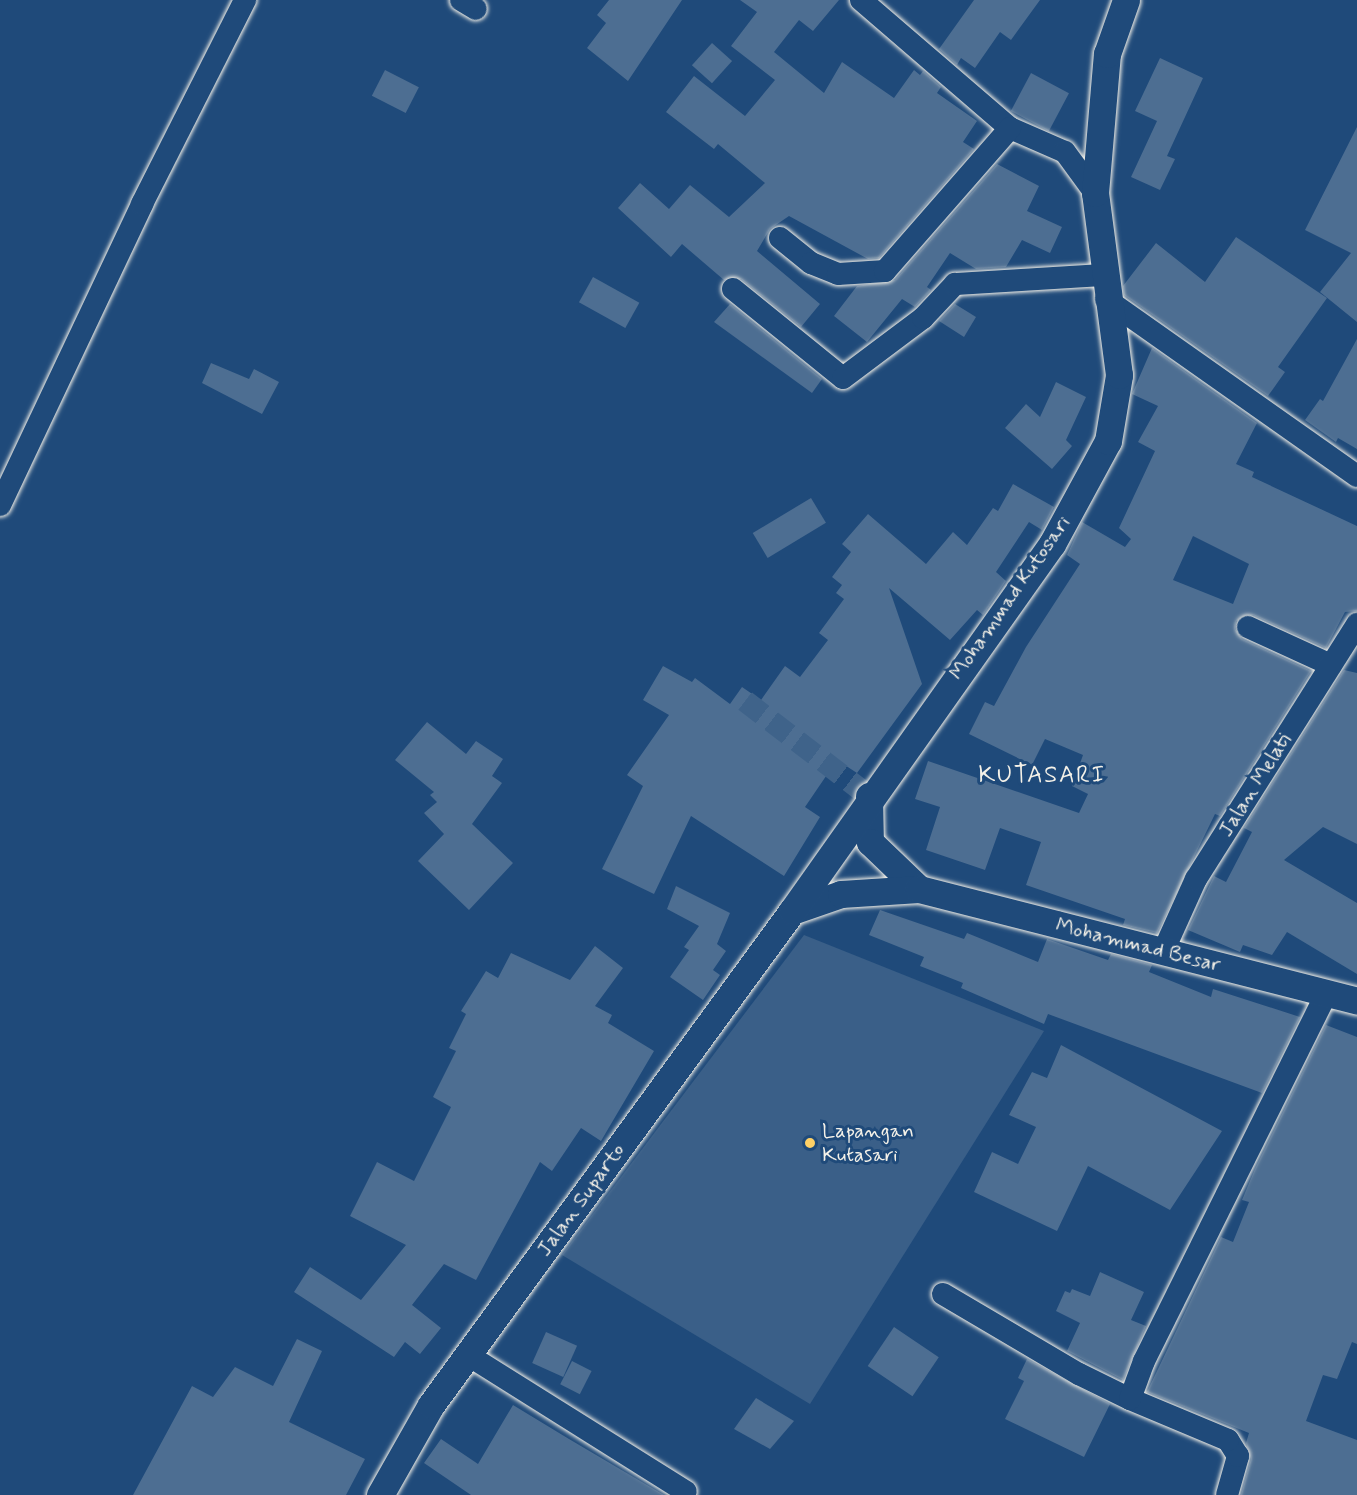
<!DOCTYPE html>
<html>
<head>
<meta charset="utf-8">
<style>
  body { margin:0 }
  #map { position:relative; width:1357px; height:1495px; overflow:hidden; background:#1f4a7a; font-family:Mynerve,sans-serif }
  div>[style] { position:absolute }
  .green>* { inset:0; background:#3a5f88 }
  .building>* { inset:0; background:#4d6e92; transform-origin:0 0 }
  .minor-tunnel>* { height:22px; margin-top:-11px; transform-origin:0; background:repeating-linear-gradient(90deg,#3f638a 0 22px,transparent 0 33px) }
  .roads { filter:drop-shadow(0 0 2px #f4f1e8) drop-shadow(0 0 2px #f4f1e8) }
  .minor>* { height:22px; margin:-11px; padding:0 11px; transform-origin:11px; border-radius:11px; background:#1f4a7a }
  .tertiary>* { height:27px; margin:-13.5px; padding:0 13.5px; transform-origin:13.5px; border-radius:13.5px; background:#1f4a7a }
  .dots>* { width:16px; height:16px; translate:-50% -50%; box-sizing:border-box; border:3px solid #1f4a7a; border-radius:50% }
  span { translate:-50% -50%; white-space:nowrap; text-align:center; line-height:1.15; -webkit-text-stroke:6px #1f4a7a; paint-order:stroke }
  .street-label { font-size:21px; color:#f4f1e8 }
  .poi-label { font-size:21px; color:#f4f1e8 }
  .left { translate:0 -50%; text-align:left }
  .quarter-label { font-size:24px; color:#f4f1e8; letter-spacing:1.5px }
</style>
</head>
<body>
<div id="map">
  <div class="green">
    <div style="clip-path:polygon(804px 935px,1044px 1031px,810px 1404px,562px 1255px)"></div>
  </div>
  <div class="building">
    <div style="clip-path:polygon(609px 0,682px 0,628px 81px,587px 48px,606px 23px,597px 15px)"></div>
    <div style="clip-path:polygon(740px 0,839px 0,813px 31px,799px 20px,774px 52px,824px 93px,842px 62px,894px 98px,914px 70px,920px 75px,923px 71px,941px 87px,937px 93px,977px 121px,963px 142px,974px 149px,879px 258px,868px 259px,789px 216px,770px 229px,757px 251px,820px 304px,801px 327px,741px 279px,724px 280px,682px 244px,671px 257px,618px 208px,640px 183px,669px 209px,690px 185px,729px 217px,765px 183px,718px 144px,714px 149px,666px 112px,694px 76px,745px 116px,775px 80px,731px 46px,757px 12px)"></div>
    <div style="clip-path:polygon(974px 0,1040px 0,1011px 40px,1000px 32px,975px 68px,961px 58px,957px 65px,939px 49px)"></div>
    <div style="left:712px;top:43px;width:27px;height:30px;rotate:42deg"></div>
    <div style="clip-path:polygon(1160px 58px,1203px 78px,1167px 156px,1175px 159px,1160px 190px,1131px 177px,1157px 121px,1135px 111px)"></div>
    <div style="left:385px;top:70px;width:38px;height:29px;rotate:27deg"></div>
    <div style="left:1031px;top:73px;width:43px;height:43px;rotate:28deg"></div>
    <div style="clip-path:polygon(1357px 127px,1357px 322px,1320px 292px,1351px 253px,1305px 230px)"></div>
    <div style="clip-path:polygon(997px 164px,1039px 186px,1027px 211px,1062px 227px,1050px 253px,1022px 240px,1006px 267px,976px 269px,950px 253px,927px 287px,931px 290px,915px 307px,902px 299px,867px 342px,834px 316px,857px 286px,895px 280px)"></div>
    <div style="clip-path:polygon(1236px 237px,1327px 298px,1278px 367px,1285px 372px,1268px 396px,1124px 295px,1123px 286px,1156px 243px,1205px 282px)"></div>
    <div style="left:593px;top:277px;width:53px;height:29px;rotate:29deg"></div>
    <div style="clip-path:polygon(730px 304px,822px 379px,812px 393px,714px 322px)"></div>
    <div style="clip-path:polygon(955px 304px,976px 317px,964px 337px,939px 321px)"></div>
    <div style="clip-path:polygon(1357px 339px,1357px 449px,1338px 438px,1336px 442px,1305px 420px,1320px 399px,1323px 401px)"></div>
    <div style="clip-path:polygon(evenodd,1152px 348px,1257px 423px,1236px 464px,1254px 472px,1252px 477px,1357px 526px,1357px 611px,1345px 612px,1326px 648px,1253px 615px,1236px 621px,1235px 629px,1242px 639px,1311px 671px,1220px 816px,1215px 814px,1157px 933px,1123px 925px,1125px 919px,1026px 885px,1041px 842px,1000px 828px,985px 870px,926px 850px,940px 807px,915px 799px,928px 761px,1079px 813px,1088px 794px,1072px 786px,1083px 755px,1045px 739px,1032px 765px,969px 734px,985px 702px,994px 706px,1026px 647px,1080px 564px,1067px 555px,1082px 522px,1125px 547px,1131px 539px,1119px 528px,1155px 451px,1138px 442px,1158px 406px,1132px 394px,1152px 348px,1193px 536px,1249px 564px,1233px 604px,1173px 580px,1193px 536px)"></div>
    <div style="clip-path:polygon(211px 363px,249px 379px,254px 369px,279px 382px,262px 414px,202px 383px)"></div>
    <div style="clip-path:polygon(1056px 382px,1086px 397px,1066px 440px,1072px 446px,1052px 469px,1005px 428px,1026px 404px,1040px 417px)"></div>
    <div style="clip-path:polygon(1013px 484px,1054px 507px,1042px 530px,1029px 522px,996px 572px,1006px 581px,983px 615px,977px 610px,950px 640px,889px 588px,922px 684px,857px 773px,837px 760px,805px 807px,820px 817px,784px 876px,691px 816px,654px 894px,602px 869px,643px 786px,627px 775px,669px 715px,643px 700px,663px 666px,692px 682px,695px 678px,730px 704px,742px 687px,761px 700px,785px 666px,800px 677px,828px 640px,819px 633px,844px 599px,836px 593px,842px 585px,832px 577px,851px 552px,842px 544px,868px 514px,926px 564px,953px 532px,967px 545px,993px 508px,998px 511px)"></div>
    <div style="left:811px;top:498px;width:29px;height:68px;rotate:59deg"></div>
    <div style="clip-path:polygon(1344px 670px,1357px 673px,1357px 844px,1323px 827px,1284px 860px,1357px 903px,1357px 974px,1287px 932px,1272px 955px,1243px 945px,1240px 952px,1188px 930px,1214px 876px,1226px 882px,1252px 832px,1244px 828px)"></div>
    <div style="clip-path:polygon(427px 722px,466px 754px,476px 741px,503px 759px,492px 776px,502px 783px,472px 824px,513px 863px,469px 910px,418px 861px,444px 834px,424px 813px,437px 802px,430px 795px,434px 792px,395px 760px)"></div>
    <div style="clip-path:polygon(676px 886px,730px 913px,717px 944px,726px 951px,713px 970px,720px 975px,703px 1000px,670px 977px,689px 950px,684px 947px,699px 926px,667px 909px)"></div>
    <div style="clip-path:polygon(880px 910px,964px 939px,967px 933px,1038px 962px,1047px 939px,1108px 960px,1111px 954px,1152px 965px,1149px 972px,1211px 997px,1213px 989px,1300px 1017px,1262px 1093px,1048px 1014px,1044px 1024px,961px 988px,963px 983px,920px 966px,924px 957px,869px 935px)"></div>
    <div style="clip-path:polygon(595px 946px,623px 968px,595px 1006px,612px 1015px,608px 1023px,654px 1051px,601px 1141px,581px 1128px,552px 1171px,540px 1162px,476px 1280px,444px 1264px,412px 1305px,441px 1328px,420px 1354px,405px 1342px,394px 1357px,294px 1292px,310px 1267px,361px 1300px,406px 1245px,350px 1216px,377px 1162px,414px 1181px,451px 1107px,433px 1097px,456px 1051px,449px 1048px,466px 1014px,461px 1011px,486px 971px,498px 978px,511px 953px,570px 980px)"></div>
    <div style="clip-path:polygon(1326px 1025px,1357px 1037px,1357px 1344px,1352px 1342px,1337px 1379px,1323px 1375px,1306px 1421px,1357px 1440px,1357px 1495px,1241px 1495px,1251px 1459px,1246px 1443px,1249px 1433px,1147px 1392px,1221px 1237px,1233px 1242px,1249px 1202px,1242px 1200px,1255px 1169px)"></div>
    <div style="clip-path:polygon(1061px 1045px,1222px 1131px,1170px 1210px,1088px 1166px,1057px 1231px,974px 1192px,992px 1152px,1018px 1164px,1036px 1127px,1009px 1115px,1032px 1072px,1047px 1078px)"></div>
    <div style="clip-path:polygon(1100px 1272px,1144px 1292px,1131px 1320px,1146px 1326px,1123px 1380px,1067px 1351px,1080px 1323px,1056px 1311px,1065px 1291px,1070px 1293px,1072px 1289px,1090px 1296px)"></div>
    <div style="left:894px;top:1327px;width:54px;height:47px;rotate:34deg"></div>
    <div style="left:546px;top:1332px;width:34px;height:34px;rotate:24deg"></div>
    <div style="clip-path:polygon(297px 1339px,322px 1351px,289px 1422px,365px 1459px,346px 1495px,133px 1495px,192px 1386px,213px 1397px,235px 1367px,273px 1386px)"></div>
    <div style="clip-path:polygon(1027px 1359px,1110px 1404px,1084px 1457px,1005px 1419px,1024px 1381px,1018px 1378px)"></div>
    <div style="left:572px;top:1361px;width:22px;height:26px;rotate:27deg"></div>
    <div style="clip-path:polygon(756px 1398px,794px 1421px,770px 1449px,734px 1429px)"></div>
    <div style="clip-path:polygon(513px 1405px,569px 1439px,664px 1495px,471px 1495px,424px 1463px,441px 1439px,478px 1464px)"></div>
  </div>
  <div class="minor-tunnel">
    <div style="left:745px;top:701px;width:156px;rotate:37.5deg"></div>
  </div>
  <div class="roads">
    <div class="minor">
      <div style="left:461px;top:0;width:17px;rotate:31deg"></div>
      <div style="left:861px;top:0;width:196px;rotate:40.7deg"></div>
      <div style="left:1010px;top:128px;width:60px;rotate:23.6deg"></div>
      <div style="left:1065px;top:152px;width:51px;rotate:53.8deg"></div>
      <div style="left:780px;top:238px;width:40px;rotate:39deg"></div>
      <div style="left:811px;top:263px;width:29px;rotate:22deg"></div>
      <div style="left:838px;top:274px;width:47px;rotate:-3.7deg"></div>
      <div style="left:885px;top:271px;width:190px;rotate:-48.8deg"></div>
      <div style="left:733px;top:289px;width:141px;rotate:39deg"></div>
      <div style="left:843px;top:378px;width:100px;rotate:-36.9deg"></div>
      <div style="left:923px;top:318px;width:47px;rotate:-46.7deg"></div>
      <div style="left:955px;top:284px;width:149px;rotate:-3.5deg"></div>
      <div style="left:1106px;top:299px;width:307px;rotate:35.2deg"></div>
      <div style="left:0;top:505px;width:333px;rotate:-64.7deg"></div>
      <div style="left:142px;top:204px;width:229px;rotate:-63.2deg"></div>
      <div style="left:1248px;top:627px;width:91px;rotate:24.6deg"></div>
      <div style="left:1163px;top:952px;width:80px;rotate:-65.7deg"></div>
      <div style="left:1196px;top:879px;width:302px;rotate:-57.7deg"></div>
      <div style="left:943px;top:1294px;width:158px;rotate:30.5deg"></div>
      <div style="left:1079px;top:1374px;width:57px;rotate:26.1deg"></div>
      <div style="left:468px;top:1355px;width:257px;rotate:32.1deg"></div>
      <div style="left:1227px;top:1495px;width:41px;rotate:-74.2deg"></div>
      <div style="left:1238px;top:1456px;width:19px;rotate:-122deg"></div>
      <div style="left:1228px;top:1440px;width:106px;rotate:-157.3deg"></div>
      <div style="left:1130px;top:1399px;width:40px;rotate:-69.8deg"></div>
      <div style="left:1144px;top:1361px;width:411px;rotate:-63.6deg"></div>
    </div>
    <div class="tertiary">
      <div style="left:869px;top:796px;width:46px;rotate:88.8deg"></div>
      <div style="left:870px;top:842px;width:68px;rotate:43.8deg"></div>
      <div style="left:792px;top:911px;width:52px;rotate:-19.1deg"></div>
      <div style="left:841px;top:894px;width:78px;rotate:-3.7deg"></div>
      <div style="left:919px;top:889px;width:452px;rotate:14.3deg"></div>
      <div style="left:380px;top:1495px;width:103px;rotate:-60.5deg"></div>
      <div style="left:431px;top:1405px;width:612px;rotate:-53.84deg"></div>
      <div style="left:792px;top:911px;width:450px;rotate:-54.7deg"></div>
      <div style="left:1052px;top:544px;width:117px;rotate:-61.5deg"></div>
      <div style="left:1108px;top:441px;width:67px;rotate:-80.5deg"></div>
      <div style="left:1119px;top:375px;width:184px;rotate:-97.5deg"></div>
      <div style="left:1095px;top:193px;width:140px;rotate:-85.1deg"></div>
      <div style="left:1107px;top:54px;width:57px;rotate:-70.6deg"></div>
    </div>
  </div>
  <div class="dots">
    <div style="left:810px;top:1143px;background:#ffd166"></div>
  </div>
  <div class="street-label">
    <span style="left:1010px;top:598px;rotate:-55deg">Mohammad Kutosari</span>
    <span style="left:1255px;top:785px;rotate:-58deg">Jalan Melati</span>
    <span style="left:1138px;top:945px;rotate:14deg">Mohammad Besar</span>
    <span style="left:581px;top:1200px;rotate:-54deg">Jalan Suparto</span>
  </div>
  <div class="poi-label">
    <span class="left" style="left:822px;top:1143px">Lapangan<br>Kutasari</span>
  </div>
  <div class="quarter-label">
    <span style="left:1042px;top:776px">KUTASARI</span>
  </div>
</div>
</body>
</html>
